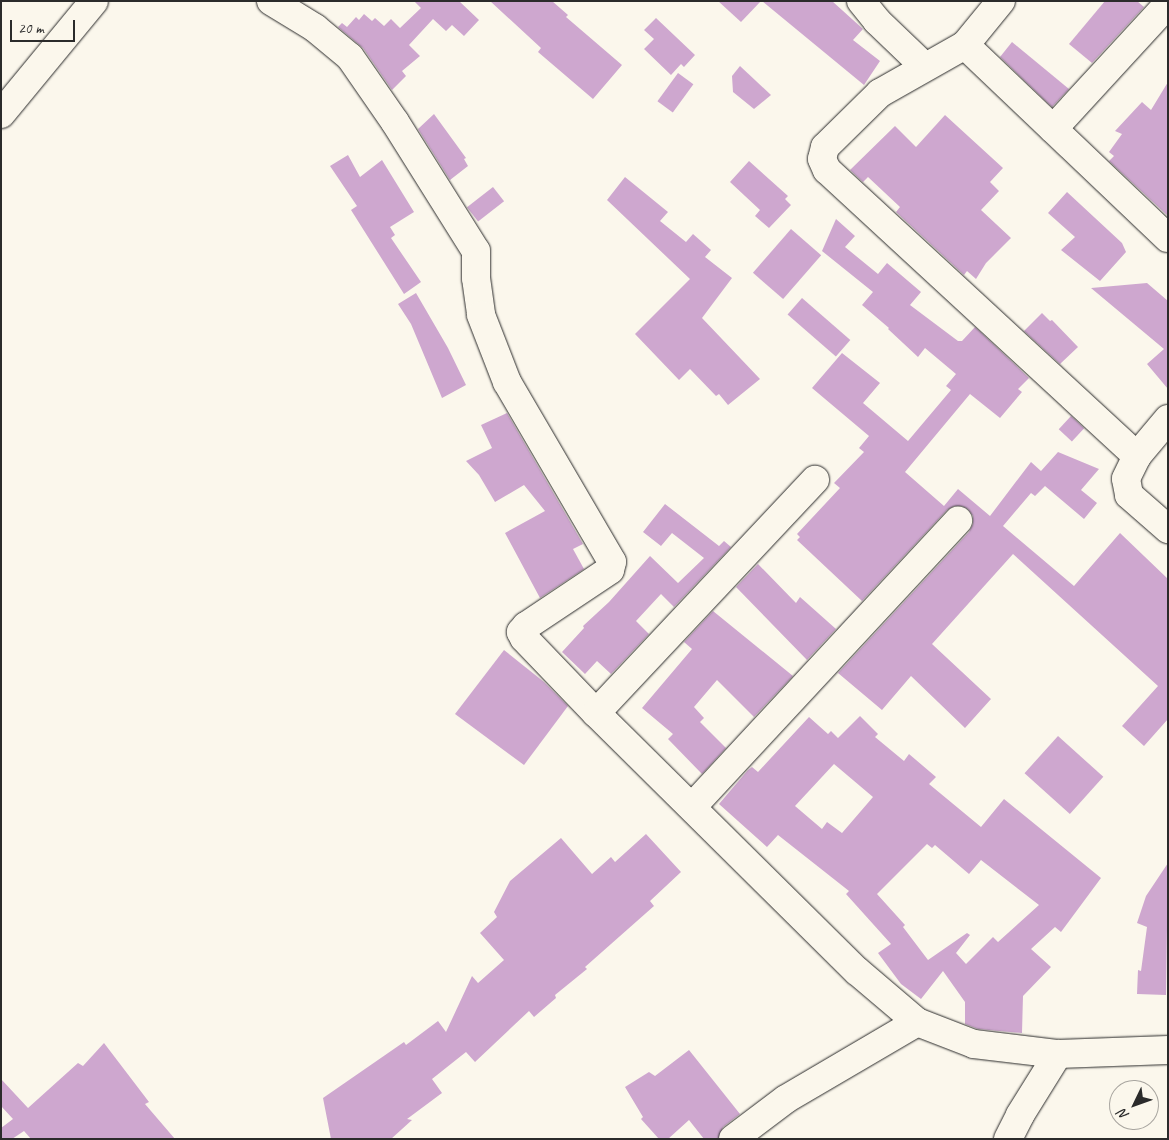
<!DOCTYPE html>
<html>
<head>
<meta charset="utf-8">
<style>
  body { margin:0 }
  #map { position:relative; width:1169px; height:1140px; overflow:hidden; background:#fbf7ec; font-family:Caveat,sans-serif }
  div>[style] { position:absolute }
  .building>* { inset:0; background:#cea7cf; transform-origin:0 0 }
  .roads { filter:drop-shadow(0 0 1px #2b2b2b) drop-shadow(0 0 1px #2b2b2b) }
  .minor>* { height:28px; margin:-14px; padding:0 14px; transform-origin:14px; border-radius:14px; background:#fbf7ec }
  span { translate:-50% -50%; white-space:nowrap; text-align:center; line-height:1.15; -webkit-text-stroke:4px #fbf7ec; paint-order:stroke }
  .frame { position:absolute; inset:0; border:2px solid #2b2b2b; pointer-events:none }
  .north { position:absolute; left:1109px; top:1080px; width:50px; height:50px; box-sizing:border-box; background:#fbf7ec; border:1px solid #a8a59f; border-radius:50%; rotate:228deg; font-size:14px; font-weight:700; line-height:20px; text-align:center; color:#2b2b2b }
  .north::after { content:''; display:block; margin:auto; width:18px; height:22px; background:#2b2b2b; clip-path:polygon(50% 0,100% 100%,50% 72%,0 100%) }
  .scale { position:absolute; left:10px; top:20px; width:65px; height:22px; box-sizing:border-box; border:2px solid #2b2b2b; border-top:0; padding-left:6px; font-size:15px; line-height:18px; white-space:nowrap; color:#2b2b2b; -webkit-text-stroke:4px #fbf7ec; paint-order:stroke }
</style>
</head>
<body>
<div id="map">
  <div class="building">
    <div style="clip-path:polygon(414px 1px,459px 1px,479px 20px,464px 36px,452px 25px,446px 31px,433px 19px,409px 45px,420px 56px,402px 71px,406px 76px,392px 90px,363px 48px,338px 27px,342px 23px,347px 27px,356px 17px,359px 20px,364px 14px,372px 21px,375px 18px,384px 26px,391px 19px,400px 28px,421px 8px)"></div>
    <div style="clip-path:polygon(490px 1px,552px 1px,568px 15px,566px 17px,622px 65px,593px 99px,538px 52px,541px 48px)"></div>
    <div style="clip-path:polygon(718px 1px,761px 1px,741px 22px)"></div>
    <div style="clip-path:polygon(762px 1px,832px 1px,863px 29px,853px 40px,880px 61px,864px 85px)"></div>
    <div style="clip-path:polygon(1105px 1px,1137px 1px,1144px 7px,1092px 63px,1069px 44px)"></div>
    <div style="clip-path:polygon(656px 18px,695px 55px,684px 67px,681px 64px,671px 75px,644px 49px,654px 39px,644px 30px)"></div>
    <div style="clip-path:polygon(1012px 42px,1069px 89px,1052px 107px,1000px 57px)"></div>
    <div style="clip-path:polygon(740px 66px,771px 95px,754px 109px,733px 92px,732px 76px)"></div>
    <div style="left:678px;top:73px;width:19px;height:35px;rotate:36deg"></div>
    <div style="clip-path:polygon(1168px 82px,1168px 216px,1109px 161px,1114px 156px,1109px 152px,1122px 134px,1115px 131px,1142px 102px,1151px 110px)"></div>
    <div style="clip-path:polygon(434px 114px,466px 158px,464px 159px,468px 166px,450px 180px,418px 129px)"></div>
    <div style="clip-path:polygon(945px 115px,1003px 168px,990px 182px,999px 191px,981px 210px,1011px 238px,986px 263px,976px 279px,967px 271px,964px 275px,896px 212px,900px 207px,868px 177px,863px 182px,850px 170px,895px 126px,916px 147px)"></div>
    <div style="clip-path:polygon(348px 155px,360px 177px,382px 160px,414px 212px,390px 227px,395px 235px,391px 238px,421px 282px,404px 294px,351px 210px,357px 206px,330px 166px)"></div>
    <div style="clip-path:polygon(749px 161px,788px 196px,785px 199px,791px 205px,769px 228px,755px 216px,760px 210px,730px 182px)"></div>
    <div style="clip-path:polygon(625px 177px,668px 212px,660px 221px,686px 242px,693px 234px,711px 250px,705px 257px,732px 278px,702px 318px,760px 379px,728px 405px,719px 394px,716px 396px,690px 369px,679px 380px,635px 334px,690px 279px,607px 200px)"></div>
    <div style="left:493px;top:187px;width:18px;height:33px;rotate:52deg"></div>
    <div style="clip-path:polygon(1067px 192px,1122px 243px,1126px 252px,1100px 281px,1061px 250px,1075px 237px,1048px 213px)"></div>
    <div style="clip-path:polygon(836px 219px,855px 236px,845px 247px,878px 274px,887px 263px,921px 292px,910px 305px,958px 341px,962px 341px,975px 327px,1029px 378px,1018px 389px,1022px 392px,1000px 418px,970px 394px,905px 472px,944px 506px,958px 489px,990px 516px,1031px 462px,1041px 471px,1058px 452px,1099px 469px,1081px 490px,1097px 503px,1084px 519px,1045px 486px,1035px 496px,1031px 493px,1003px 526px,1074px 586px,1120px 533px,1168px 579px,1168px 719px,1144px 746px,1122px 726px,1158px 686px,1013px 554px,932px 644px,991px 699px,965px 728px,911px 676px,882px 710px,838px 673px,969px 532px,973px 524px,973px 516px,968px 509px,962px 506px,954px 506px,947px 510px,862px 601px,797px 540px,800px 537px,797px 534px,840px 488px,834px 483px,864px 452px,859px 448px,869px 436px,812px 388px,842px 353px,880px 383px,863px 403px,908px 441px,951px 390px,946px 386px,956px 374px,925px 348px,918px 357px,888px 329px,889px 328px,862px 305px,873px 292px,822px 251px)"></div>
    <div style="left:791px;top:229px;width:40px;height:58px;rotate:41deg"></div>
    <div style="clip-path:polygon(1147px 283px,1168px 301px,1168px 389px,1147px 364px,1164px 349px,1091px 288px)"></div>
    <div style="clip-path:polygon(416px 293px,448px 348px,466px 385px,442px 398px,411px 324px,398px 304px)"></div>
    <div style="left:802px;top:298px;width:64px;height:22px;rotate:41deg"></div>
    <div style="clip-path:polygon(1042px 313px,1050px 321px,1052px 320px,1078px 347px,1060px 364px,1024px 331px)"></div>
    <div style="clip-path:polygon(507px 413px,583px 544px,573px 549px,584px 569px,540px 598px,505px 533px,545px 511px,524px 485px,495px 502px,479px 475px,466px 461px,492px 448px,481px 425px)"></div>
    <div style="left:1071px;top:416px;width:18px;height:18px;rotate:43deg"></div>
    <div style="clip-path:polygon(665px 504px,719px 546px,724px 541px,731px 547px,674px 607px,661px 594px,636px 621px,649px 634px,611px 674px,597px 661px,585px 674px,562px 652px,584px 628px,583px 626px,609px 602px,650px 556px,678px 583px,704px 558px,672px 533px,661px 546px,643px 532px)"></div>
    <div style="clip-path:polygon(758px 564px,796px 603px,800px 597px,836px 629px,807px 660px,736px 587px)"></div>
    <div style="clip-path:polygon(713px 611px,793px 676px,754px 717px,717px 680px,694px 707px,704px 718px,700px 722px,726px 748px,702px 774px,668px 739px,673px 734px,642px 708px,692px 649px,684px 642px)"></div>
    <div style="clip-path:polygon(504px 650px,544px 682px,568px 706px,524px 765px,455px 714px)"></div>
    <div style="clip-path:polygon(evenodd,860px 716px,878px 734px,875px 737px,904px 761px,909px 754px,936px 777px,929px 784px,981px 827px,1004px 799px,1101px 878px,1061px 932px,1055px 927px,1031px 949px,1051px 967px,1023px 996px,1022px 1033px,978px 1029px,965px 1024px,965px 1002px,943px 971px,921px 999px,901px 984px,878px 953px,891px 944px,846px 894px,849px 891px,778px 835px,767px 847px,719px 804px,748px 770px,752px 767px,758px 772px,809px 717px,828px 734px,831px 731px,838px 738px,860px 716px,834px 764px,873px 797px,842px 833px,827px 822px,822px 829px,795px 806px,834px 764px,860px 716px,927px 844px,932px 848px,935px 845px,969px 874px,981px 860px,1039px 905px,998px 942px,993px 937px,966px 964px,956px 953px,970px 935px,967px 933px,928px 960px,903px 927px,905px 925px,877px 894px,927px 844px)"></div>
    <div style="left:1058px;top:736px;width:61px;height:50px;rotate:42deg"></div>
    <div style="clip-path:polygon(646px 834px,681px 872px,650px 901px,654px 906px,585px 967px,587px 969px,555px 995px,556px 998px,534px 1017px,529px 1011px,475px 1062px,466px 1052px,432px 1079px,442px 1093px,407px 1119px,412px 1120px,391px 1139px,331px 1139px,323px 1098px,404px 1042px,406px 1045px,438px 1021px,446px 1032px,472px 976px,478px 983px,504px 960px,480px 933px,497px 917px,494px 912px,510px 881px,561px 838px,592px 874px,611px 857px,615px 862px)"></div>
    <div style="clip-path:polygon(1168px 863px,1166px 995px,1137px 994px,1138px 970px,1141px 971px,1147px 927px,1137px 923px,1146px 896px)"></div>
    <div style="clip-path:polygon(104px 1043px,149px 1102px,145px 1104px,175px 1139px,31px 1139px,24px 1131px,12px 1139px,1px 1139px,1px 1128px,13px 1119px,1px 1106px,1px 1079px,28px 1108px,78px 1063px,83px 1066px)"></div>
    <div style="clip-path:polygon(689px 1050px,740px 1114px,723px 1127px,718px 1139px,704px 1139px,689px 1120px,668px 1139px,659px 1139px,641px 1119px,643px 1117px,625px 1087px,649px 1072px,655px 1076px)"></div>
  </div>
  <div class="roads">
    <div class="minor">
      <div style="left:271px;top:1px;width:52px;rotate:31.5deg"></div>
      <div style="left:315px;top:28px;width:45px;rotate:39.6deg"></div>
      <div style="left:350px;top:57px;width:79px;rotate:55.3deg"></div>
      <div style="left:395px;top:122px;width:152px;rotate:57.9deg"></div>
      <div style="left:476px;top:251px;width:27px;rotate:90deg"></div>
      <div style="left:476px;top:278px;width:37px;rotate:82deg"></div>
      <div style="left:481px;top:315px;width:72px;rotate:68.8deg"></div>
      <div style="left:507px;top:382px;width:208px;rotate:59.7deg"></div>
      <div style="left:612px;top:562px;width:8px;rotate:104deg"></div>
      <div style="left:610px;top:570px;width:101px;rotate:146.3deg"></div>
      <div style="left:526px;top:626px;width:8px;rotate:130deg"></div>
      <div style="left:521px;top:632px;width:7px;rotate:63deg"></div>
      <div style="left:524px;top:638px;width:104px;rotate:46.2deg"></div>
      <div style="left:596px;top:713px;width:367px;rotate:44.7deg"></div>
      <div style="left:857px;top:971px;width:79px;rotate:40.4deg"></div>
      <div style="left:917px;top:1022px;width:61px;rotate:21.1deg"></div>
      <div style="left:974px;top:1044px;width:85px;rotate:6.8deg"></div>
      <div style="left:1058px;top:1054px;width:110px;rotate:-2.1deg"></div>
      <div style="left:861px;top:1px;width:26px;rotate:51deg"></div>
      <div style="left:877px;top:21px;width:66px;rotate:43.8deg"></div>
      <div style="left:1001px;top:1px;width:57px;rotate:129.3deg"></div>
      <div style="left:965px;top:45px;width:98px;rotate:150.5deg"></div>
      <div style="left:880px;top:93px;width:77px;rotate:135.5deg"></div>
      <div style="left:825px;top:147px;width:12px;rotate:104deg"></div>
      <div style="left:822px;top:159px;width:12px;rotate:66deg"></div>
      <div style="left:827px;top:170px;width:422px;rotate:42.7deg"></div>
      <div style="left:965px;top:45px;width:280px;rotate:43.6deg"></div>
      <div style="left:1px;top:114px;width:146px;rotate:-50.5deg"></div>
      <div style="left:1053px;top:129px;width:170px;rotate:-47.4deg"></div>
      <div style="left:1168px;top:419px;width:48px;rotate:130deg"></div>
      <div style="left:1137px;top:456px;width:25px;rotate:116deg"></div>
      <div style="left:1126px;top:479px;width:16px;rotate:79deg"></div>
      <div style="left:1129px;top:495px;width:52px;rotate:41.1deg"></div>
      <div style="left:596px;top:713px;width:320px;rotate:-46.8deg"></div>
      <div style="left:692px;top:807px;width:391px;rotate:-47.1deg"></div>
      <div style="left:733px;top:1139px;width:66px;rotate:-37deg"></div>
      <div style="left:786px;top:1099px;width:152px;rotate:-30.4deg"></div>
      <div style="left:1008px;top:1139px;width:27px;rotate:-63deg"></div>
      <div style="left:1020px;top:1115px;width:72px;rotate:-58.1deg"></div>
    </div>
  </div>
  <div class="frame"></div>
  <div class="north">N</div>
  <div class="scale">20 m</div>
</div>
</body>
</html>
